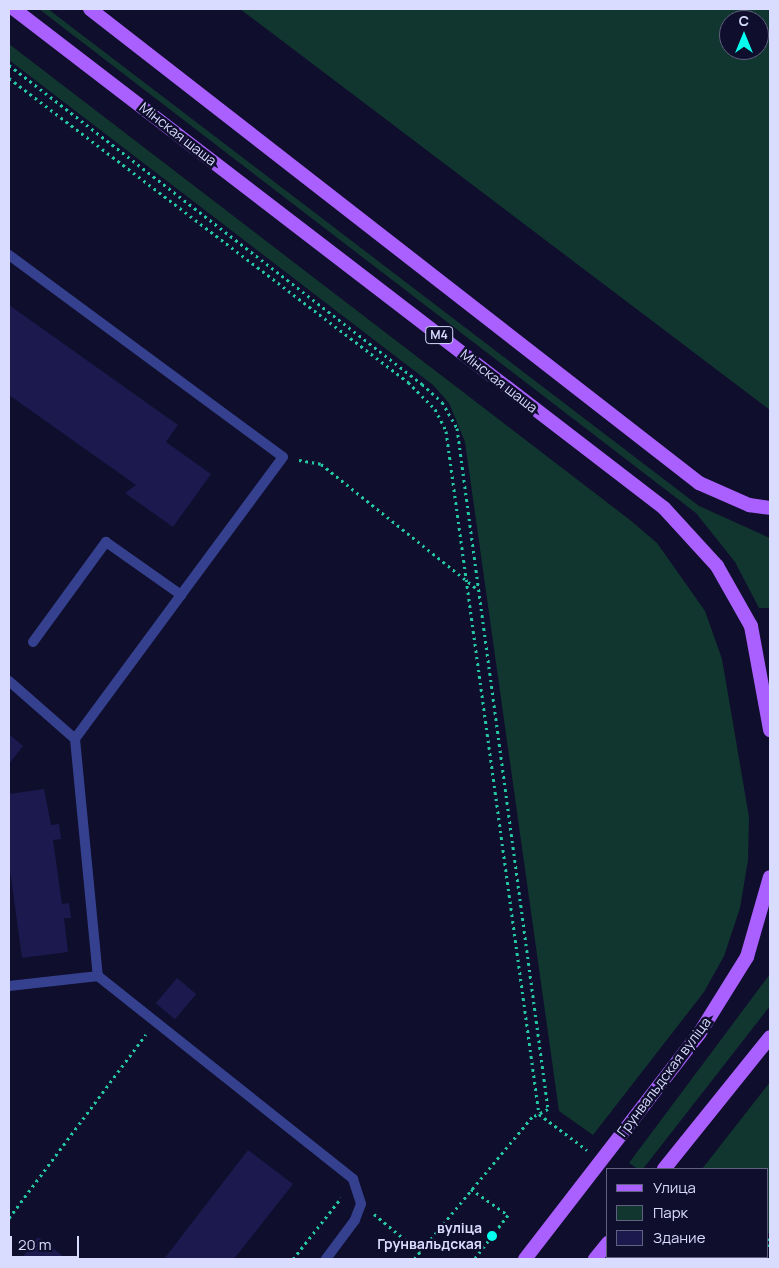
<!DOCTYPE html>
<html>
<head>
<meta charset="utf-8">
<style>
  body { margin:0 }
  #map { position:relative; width:779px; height:1268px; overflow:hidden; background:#0f0e2c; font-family:Manrope,sans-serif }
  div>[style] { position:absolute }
  .green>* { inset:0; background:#11362f }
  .building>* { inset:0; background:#1b194e; transform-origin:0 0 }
  .path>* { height:3px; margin-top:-1.5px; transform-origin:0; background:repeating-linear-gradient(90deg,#25c7a3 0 2.5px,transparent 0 6.5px) }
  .service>* { height:10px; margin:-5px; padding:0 5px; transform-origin:5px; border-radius:5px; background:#35418f }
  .primary>* { height:14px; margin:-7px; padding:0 7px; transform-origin:7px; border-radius:7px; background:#a960ff }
  .dots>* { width:14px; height:14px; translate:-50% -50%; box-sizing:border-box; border:2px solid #0f0e2c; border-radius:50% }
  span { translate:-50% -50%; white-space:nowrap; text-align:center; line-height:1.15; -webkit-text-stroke:5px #0f0e2c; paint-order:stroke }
  .shield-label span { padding:1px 4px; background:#0f0e2c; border:1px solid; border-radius:4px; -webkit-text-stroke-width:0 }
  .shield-label { font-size:12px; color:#d9dbff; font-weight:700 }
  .street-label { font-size:14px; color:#d9dbff }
  .poi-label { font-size:14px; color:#d9dbff; font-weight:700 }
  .right { translate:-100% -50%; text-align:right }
  .frame { position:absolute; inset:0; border:10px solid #d9dbff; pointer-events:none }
  .legend { position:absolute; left:606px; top:1168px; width:162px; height:90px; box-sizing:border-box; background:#0f0e2c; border:1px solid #606080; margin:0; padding:6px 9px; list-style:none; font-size:15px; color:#d9dbff }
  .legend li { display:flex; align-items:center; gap:10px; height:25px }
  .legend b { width:25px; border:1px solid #606080 }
  .north { position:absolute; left:719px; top:10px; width:50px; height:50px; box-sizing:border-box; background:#0f0e2c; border:1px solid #606080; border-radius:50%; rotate:0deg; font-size:14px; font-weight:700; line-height:20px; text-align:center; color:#d9dbff }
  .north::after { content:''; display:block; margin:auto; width:18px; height:22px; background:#05ffef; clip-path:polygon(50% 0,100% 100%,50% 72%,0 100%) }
  .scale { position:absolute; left:10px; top:1236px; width:69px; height:22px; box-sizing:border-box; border:2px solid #d9dbff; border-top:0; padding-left:6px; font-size:15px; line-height:18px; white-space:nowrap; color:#d9dbff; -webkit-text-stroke:4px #0f0e2c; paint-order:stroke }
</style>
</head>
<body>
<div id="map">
  <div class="green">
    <div style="clip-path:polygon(39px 9px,48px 9px,699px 506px,770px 538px,769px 608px,759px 608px,735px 562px,696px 513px)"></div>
    <div style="clip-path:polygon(evenodd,240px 9px,770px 9px,770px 410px,240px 9px,729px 20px,759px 20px,759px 50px,729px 50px,729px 20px)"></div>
    <div style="clip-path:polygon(9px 44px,630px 520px,657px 543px,705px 611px,722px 659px,749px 817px,748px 860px,740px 908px,724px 956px,704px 992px,593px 1135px,559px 1111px,465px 442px,449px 403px,433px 385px,9px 60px)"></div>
    <div style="clip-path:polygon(770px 974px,770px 1006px,643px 1169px,638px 1169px,629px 1163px)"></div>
    <div style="clip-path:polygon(770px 1082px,770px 1233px,768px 1234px,768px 1169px,702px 1169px)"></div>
  </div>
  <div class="building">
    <div style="clip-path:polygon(9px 305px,178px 425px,166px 442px,211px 474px,173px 527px,125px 493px,136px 485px,9px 395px)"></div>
    <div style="clip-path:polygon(9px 734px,23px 746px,9px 764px)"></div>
    <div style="clip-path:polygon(44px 789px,51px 825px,59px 824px,61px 839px,53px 840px,62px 904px,69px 903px,71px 918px,64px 918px,68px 952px,22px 958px,9px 863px,9px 794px)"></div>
    <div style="left:177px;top:978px;width:25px;height:33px;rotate:40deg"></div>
    <div style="clip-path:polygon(248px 1150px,293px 1184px,234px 1259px,164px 1259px)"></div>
    <div style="clip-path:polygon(38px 1237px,67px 1259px,21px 1259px)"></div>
  </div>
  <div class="path">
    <div style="left:9px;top:65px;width:522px;rotate:37.68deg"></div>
    <div style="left:422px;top:384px;width:27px;rotate:42deg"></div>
    <div style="left:442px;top:402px;width:30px;rotate:60deg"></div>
    <div style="left:457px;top:428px;width:687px;rotate:82.39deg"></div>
    <div style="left:548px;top:1109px;width:18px;rotate:153deg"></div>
    <div style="left:532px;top:1117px;width:185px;rotate:129.7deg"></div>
    <div style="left:9px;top:78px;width:502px;rotate:37.3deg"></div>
    <div style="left:408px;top:382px;width:38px;rotate:45deg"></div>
    <div style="left:435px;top:409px;width:25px;rotate:63deg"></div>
    <div style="left:446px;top:431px;width:689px;rotate:82.25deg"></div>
    <div style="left:539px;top:1114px;width:60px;rotate:36.9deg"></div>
    <div style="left:299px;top:460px;width:22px;rotate:10deg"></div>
    <div style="left:321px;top:464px;width:201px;rotate:38.7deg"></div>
    <div style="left:471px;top:1189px;width:45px;rotate:35.1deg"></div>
    <div style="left:508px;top:1215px;width:54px;rotate:127.5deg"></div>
    <div style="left:374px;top:1214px;width:60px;rotate:39.6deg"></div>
    <div style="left:9px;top:1218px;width:229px;rotate:-53.3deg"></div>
    <div style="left:768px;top:1240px;width:2px;rotate:-27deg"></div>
    <div style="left:768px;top:1246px;width:2px;rotate:-27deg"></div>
    <div style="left:293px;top:1259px;width:78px;rotate:-51.8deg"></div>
    <div style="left:704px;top:1259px;width:3px;rotate:-45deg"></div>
  </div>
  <div class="service">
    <div style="left:9px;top:255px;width:340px;rotate:36.4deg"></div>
    <div style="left:283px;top:457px;width:172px;rotate:126.5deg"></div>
    <div style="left:33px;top:642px;width:124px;rotate:-53.9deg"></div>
    <div style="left:106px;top:542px;width:92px;rotate:35.2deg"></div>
    <div style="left:181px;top:595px;width:179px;rotate:126.4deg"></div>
    <div style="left:9px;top:681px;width:88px;rotate:41.3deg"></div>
    <div style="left:75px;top:739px;width:238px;rotate:84.5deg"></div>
    <div style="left:9px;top:986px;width:90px;rotate:-6.4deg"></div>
    <div style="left:98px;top:976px;width:326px;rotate:38.5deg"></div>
    <div style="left:353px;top:1179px;width:26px;rotate:72deg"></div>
    <div style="left:361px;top:1204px;width:17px;rotate:111deg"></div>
    <div style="left:355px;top:1220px;width:49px;rotate:126.6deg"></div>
  </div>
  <div class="primary">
    <div style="left:14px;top:9px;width:819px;rotate:37.51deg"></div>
    <div style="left:664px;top:508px;width:79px;rotate:47.6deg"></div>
    <div style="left:717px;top:566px;width:69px;rotate:60.5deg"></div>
    <div style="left:751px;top:626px;width:106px;rotate:79.6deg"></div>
    <div style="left:90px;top:9px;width:772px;rotate:37.89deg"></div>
    <div style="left:699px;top:483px;width:55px;rotate:23.7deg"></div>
    <div style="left:749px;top:505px;width:21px;rotate:8deg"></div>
    <div style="left:664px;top:1169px;width:169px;rotate:-51.2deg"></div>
    <div style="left:525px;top:1259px;width:284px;rotate:-52.3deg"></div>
    <div style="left:699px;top:1034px;width:91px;rotate:-58.1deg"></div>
    <div style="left:747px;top:957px;width:83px;rotate:-74deg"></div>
    <div style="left:595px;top:1259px;width:21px;rotate:-51deg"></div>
  </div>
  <div class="dots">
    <div style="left:492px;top:1236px;background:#05ffef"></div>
  </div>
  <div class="shield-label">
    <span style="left:439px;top:335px">М4</span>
  </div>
  <div class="street-label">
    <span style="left:178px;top:134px;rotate:38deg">Мінская шаша</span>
    <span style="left:499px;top:381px;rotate:38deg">Мінская шаша</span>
    <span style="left:664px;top:1077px;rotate:-53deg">Грунвальдская вуліца</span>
  </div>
  <div class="poi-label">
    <span class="right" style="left:482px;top:1236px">вуліца<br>Грунвальдская</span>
  </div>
  <div class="frame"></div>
  <ul class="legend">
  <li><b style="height:6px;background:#a960ff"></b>Улица</li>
  <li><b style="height:14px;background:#11362f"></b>Парк</li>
  <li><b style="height:14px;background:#1b194e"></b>Здание</li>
  </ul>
  <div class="north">С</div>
  <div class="scale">20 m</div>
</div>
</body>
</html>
